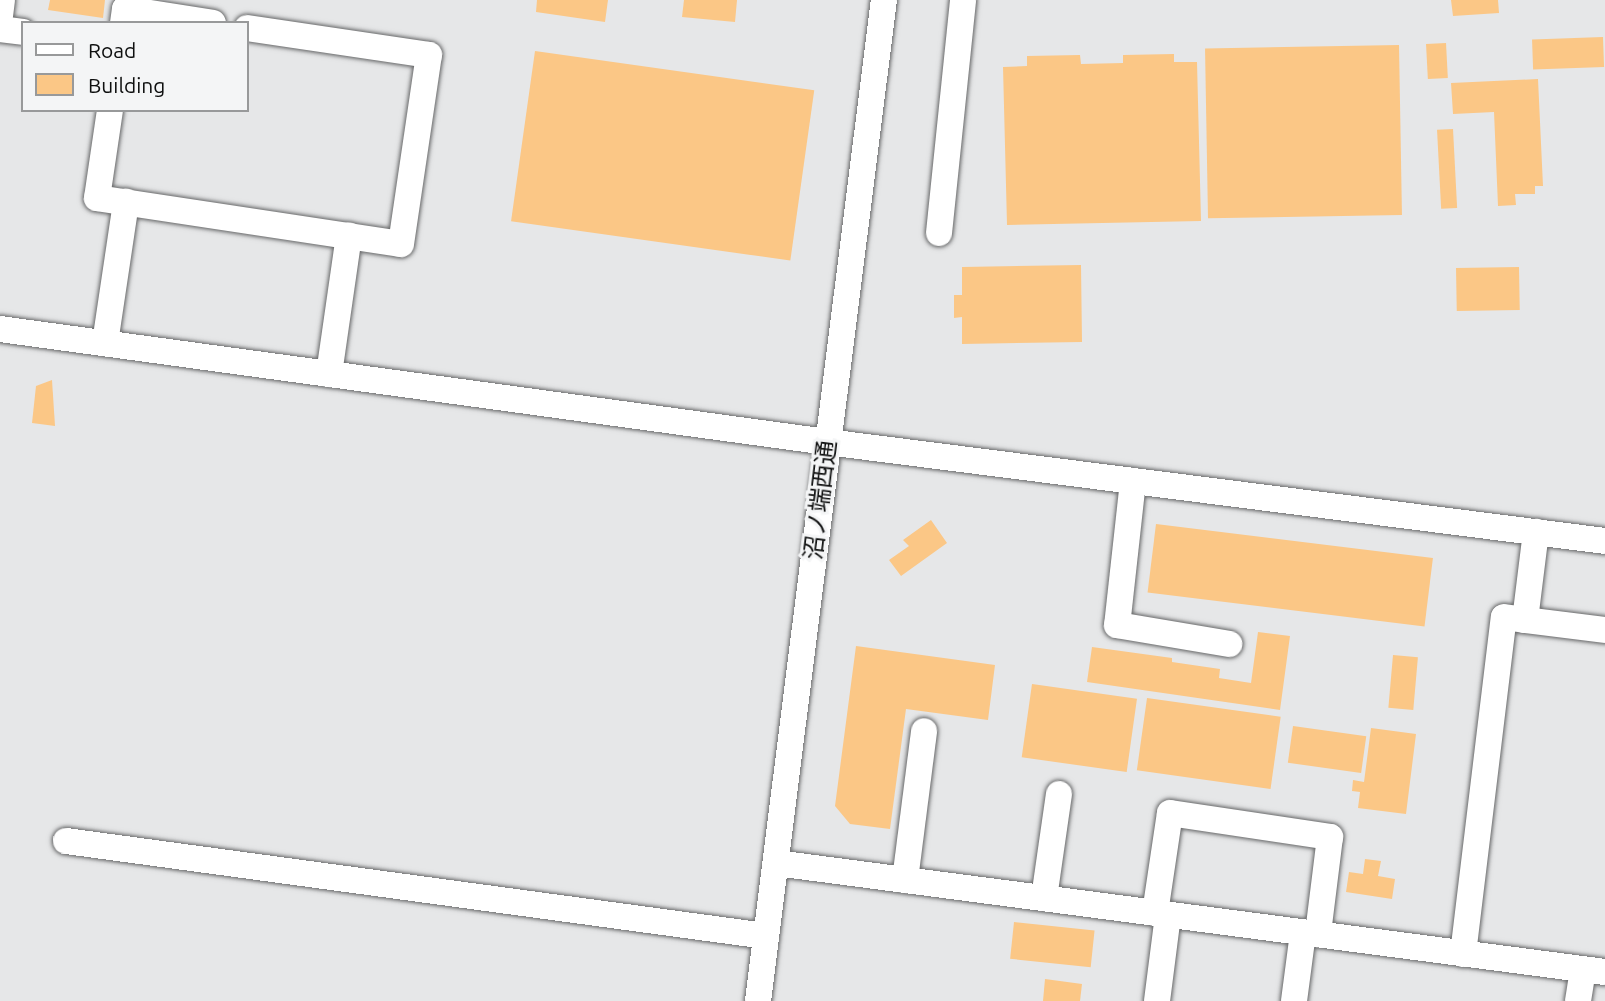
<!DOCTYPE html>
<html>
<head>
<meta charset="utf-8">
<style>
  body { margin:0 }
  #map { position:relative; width:1605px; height:1001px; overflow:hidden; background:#e6e7e8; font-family:Ubuntu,"Noto Sans JP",sans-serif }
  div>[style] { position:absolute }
  .building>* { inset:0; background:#fbc786; transform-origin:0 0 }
  .roads { filter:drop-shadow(0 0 2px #676869) drop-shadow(0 0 2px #676869) }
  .minor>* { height:26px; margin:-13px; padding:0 13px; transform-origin:13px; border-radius:13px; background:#fff }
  span { translate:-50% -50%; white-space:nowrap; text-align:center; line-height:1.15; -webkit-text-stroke:6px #f4f5f6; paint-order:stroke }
  .street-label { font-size:24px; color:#0e0f0f }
  .legend { position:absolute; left:21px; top:21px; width:228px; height:91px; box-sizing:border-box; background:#f4f5f6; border:2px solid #98999a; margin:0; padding:9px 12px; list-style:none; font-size:21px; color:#0e0f0f }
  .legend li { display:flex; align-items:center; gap:14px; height:35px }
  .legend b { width:35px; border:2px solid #98999a }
</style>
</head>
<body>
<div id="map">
  <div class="building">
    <div style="clip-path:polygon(50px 0,105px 0,103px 18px,48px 10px)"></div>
    <div style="clip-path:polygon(537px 0,608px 0,605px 22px,536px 12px)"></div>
    <div style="clip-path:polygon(684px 0,737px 0,735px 22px,682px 17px)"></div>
    <div style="clip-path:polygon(1451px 0,1498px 0,1499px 13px,1453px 16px)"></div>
    <div style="left:1603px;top:37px;width:30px;height:71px;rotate:88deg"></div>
    <div style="left:1446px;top:43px;width:35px;height:20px;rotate:87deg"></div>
    <div style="left:1399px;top:45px;width:170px;height:194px;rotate:89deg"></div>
    <div style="left:535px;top:51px;width:282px;height:172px;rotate:8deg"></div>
    <div style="clip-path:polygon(1174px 54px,1174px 62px,1197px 62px,1201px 221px,1007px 225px,1003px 67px,1027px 66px,1027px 56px,1080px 55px,1081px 64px,1123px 63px,1123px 55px)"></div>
    <div style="clip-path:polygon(1538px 79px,1543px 186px,1535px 186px,1535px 194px,1515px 194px,1516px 205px,1498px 206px,1494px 112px,1453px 114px,1451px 83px)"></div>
    <div style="left:1453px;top:129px;width:79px;height:16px;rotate:87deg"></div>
    <div style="clip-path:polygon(1081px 265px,1082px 342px,962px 344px,962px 317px,954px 318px,954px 295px,962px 295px,962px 267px)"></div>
    <div style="left:1519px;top:267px;width:43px;height:63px;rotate:89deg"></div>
    <div style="clip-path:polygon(52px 380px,55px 426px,32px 423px,36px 386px)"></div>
    <div style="clip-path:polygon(931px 520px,947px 543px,901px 576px,889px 560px,909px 546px,903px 540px)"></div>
    <div style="left:1156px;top:524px;width:279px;height:69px;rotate:7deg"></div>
    <div style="clip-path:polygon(1258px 632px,1290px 636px,1280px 710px,1087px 682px,1092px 647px,1172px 658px,1172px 662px,1220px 669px,1219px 678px,1251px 683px)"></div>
    <div style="clip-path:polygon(856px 646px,995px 665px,988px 720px,906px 709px,890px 829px,850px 824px,835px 806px)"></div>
    <div style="left:1393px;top:655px;width:25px;height:53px;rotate:5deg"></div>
    <div style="left:1032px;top:684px;width:106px;height:74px;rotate:8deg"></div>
    <div style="left:1147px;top:698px;width:135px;height:73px;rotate:8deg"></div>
    <div style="left:1293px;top:726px;width:74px;height:37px;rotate:8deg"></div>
    <div style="clip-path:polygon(1371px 728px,1416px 734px,1406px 814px,1358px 808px,1360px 792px,1352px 791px,1353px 780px,1364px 782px)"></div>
    <div style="clip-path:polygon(1365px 859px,1381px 861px,1378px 876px,1395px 879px,1392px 899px,1346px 892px,1349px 872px,1363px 874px)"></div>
    <div style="left:1014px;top:922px;width:81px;height:37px;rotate:6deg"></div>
    <div style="clip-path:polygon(1045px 979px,1082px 984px,1080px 1001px,1043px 1001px)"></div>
  </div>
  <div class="roads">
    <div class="minor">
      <div style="left:0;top:16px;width:16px;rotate:-83deg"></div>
      <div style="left:123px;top:23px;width:14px;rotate:-82deg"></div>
      <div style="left:125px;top:9px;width:89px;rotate:9deg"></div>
      <div style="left:0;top:29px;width:23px;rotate:7deg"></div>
      <div style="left:110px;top:110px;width:89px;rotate:98.4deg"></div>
      <div style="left:97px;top:198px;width:307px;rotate:8.6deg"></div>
      <div style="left:401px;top:244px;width:191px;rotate:-81.6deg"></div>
      <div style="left:429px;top:55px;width:184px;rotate:-171.6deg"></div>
      <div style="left:939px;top:233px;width:234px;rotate:-84.1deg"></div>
      <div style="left:0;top:329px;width:835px;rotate:7.78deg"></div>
      <div style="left:827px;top:442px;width:784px;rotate:7.25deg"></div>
      <div style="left:105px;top:343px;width:143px;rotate:-81.5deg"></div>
      <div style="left:329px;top:374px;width:140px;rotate:-81.8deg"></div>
      <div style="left:1133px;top:481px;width:145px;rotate:96.3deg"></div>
      <div style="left:1117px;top:625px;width:114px;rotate:9.6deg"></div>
      <div style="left:1525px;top:620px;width:81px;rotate:7.1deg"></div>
      <div style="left:66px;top:841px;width:706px;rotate:7.73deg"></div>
      <div style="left:776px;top:863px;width:836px;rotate:7.49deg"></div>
      <div style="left:905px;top:880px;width:150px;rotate:-82.7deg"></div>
      <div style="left:1044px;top:898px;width:105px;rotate:-81.8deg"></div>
      <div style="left:1155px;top:913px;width:101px;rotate:-81.5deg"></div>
      <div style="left:1170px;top:813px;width:162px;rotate:8.5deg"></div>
      <div style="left:1330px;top:837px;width:98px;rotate:97.1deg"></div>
      <div style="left:1463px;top:954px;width:339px;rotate:-83.1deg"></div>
      <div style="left:1504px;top:617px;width:21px;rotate:8deg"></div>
      <div style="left:1525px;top:620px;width:89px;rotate:-82.9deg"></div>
      <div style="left:758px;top:1001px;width:1009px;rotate:-82.83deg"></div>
      <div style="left:1157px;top:1001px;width:87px;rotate:-82.7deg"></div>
      <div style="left:1294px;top:1001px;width:69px;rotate:-82.5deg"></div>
      <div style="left:1578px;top:1001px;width:31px;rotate:-81deg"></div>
    </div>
  </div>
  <div class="street-label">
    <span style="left:820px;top:500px;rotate:-83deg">沼ノ端西通</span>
  </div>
  <ul class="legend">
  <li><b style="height:9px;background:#fff"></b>Road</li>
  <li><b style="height:19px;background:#fbc786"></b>Building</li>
  </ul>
</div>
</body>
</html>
